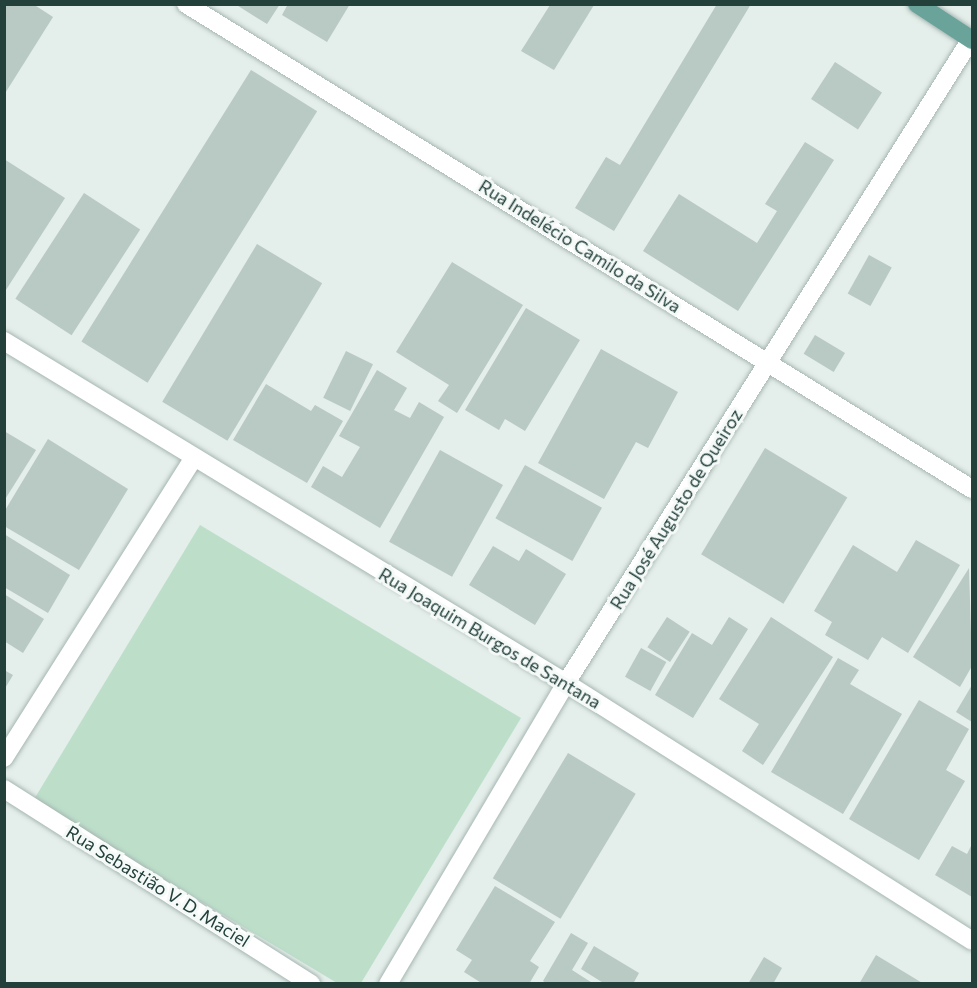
<!DOCTYPE html>
<html>
<head>
<meta charset="utf-8">
<style>
  body { margin:0 }
  #map { position:relative; width:977px; height:988px; overflow:hidden; background:#e4eeea; font-family:Commissioner,sans-serif }
  div>[style] { position:absolute }
  .green>* { inset:0; background:#bddfca }
  .building>* { inset:0; background:#b9c9c4; transform-origin:0 0 }
  .roads { filter:drop-shadow(0 0 2px #a6b6b2) drop-shadow(0 0 2px #a6b6b2) }
  .minor>* { height:18px; margin:-9px; padding:0 9px; transform-origin:9px; border-radius:9px; background:#fff }
  .primary>* { height:18px; margin:-9px; padding:0 9px; transform-origin:9px; border-radius:9px; background:#69a39a }
  span { translate:-50% -50%; white-space:nowrap; text-align:center; line-height:1.15; -webkit-text-stroke:6px #f5faf8; paint-order:stroke }
  .street-label { font-size:18px; color:#23403b }
  .frame { position:absolute; inset:0; border:6px solid #23403b; pointer-events:none }
</style>
</head>
<body>
<div id="map">
  <div class="green">
    <div style="clip-path:polygon(200px 525px,521px 718px,361px 983px,337px 983px,33px 801px)"></div>
  </div>
  <div class="building">
    <div style="clip-path:polygon(4px 4px,33px 4px,53px 17px,4px 95px)"></div>
    <div style="clip-path:polygon(235px 4px,280px 4px,267px 24px)"></div>
    <div style="clip-path:polygon(288px 4px,350px 4px,327px 42px,282px 15px)"></div>
    <div style="clip-path:polygon(717px 4px,751px 4px,614px 231px,575px 208px,606px 157px,620px 165px)"></div>
    <div style="clip-path:polygon(550px 5px,594px 5px,554px 70px,521px 51px)"></div>
    <div style="left:835px;top:62px;width:56px;height:44px;rotate:33deg"></div>
    <div style="left:251px;top:70px;width:78px;height:320px;rotate:32deg"></div>
    <div style="clip-path:polygon(805px 142px,834px 160px,738px 311px,643px 251px,679px 194px,757px 243px,777px 211px,765px 204px)"></div>
    <div style="clip-path:polygon(4px 159px,65px 198px,4px 293px)"></div>
    <div style="left:84px;top:193px;width:67px;height:126px;rotate:33deg"></div>
    <div style="left:257px;top:244px;width:76px;height:184px;rotate:31deg"></div>
    <div style="left:869px;top:255px;width:26px;height:44px;rotate:29deg"></div>
    <div style="clip-path:polygon(452px 262px,523px 305px,457px 413px,438px 401px,449px 385px,396px 352px)"></div>
    <div style="clip-path:polygon(526px 308px,580px 340px,525px 431px,505px 419px,499px 430px,465px 410px)"></div>
    <div style="left:815px;top:335px;width:35px;height:22px;rotate:31deg"></div>
    <div style="clip-path:polygon(601px 349px,678px 392px,648px 448px,636px 442px,604px 499px,538px 463px)"></div>
    <div style="left:346px;top:351px;width:30px;height:52px;rotate:26deg"></div>
    <div style="clip-path:polygon(377px 370px,407px 388px,394px 410px,410px 418px,419px 402px,444px 417px,380px 528px,311px 487px,323px 466px,342px 477px,360px 447px,339px 436px)"></div>
    <div style="clip-path:polygon(266px 384px,311px 411px,315px 405px,343px 421px,307px 483px,233px 440px)"></div>
    <div style="clip-path:polygon(4px 431px,36px 450px,4px 501px)"></div>
    <div style="clip-path:polygon(48px 439px,128px 489px,79px 570px,4px 526px,4px 512px)"></div>
    <div style="left:765px;top:448px;width:96px;height:124px;rotate:31deg"></div>
    <div style="left:440px;top:450px;width:72px;height:105px;rotate:29deg"></div>
    <div style="left:525px;top:465px;width:88px;height:61px;rotate:29deg"></div>
    <div style="clip-path:polygon(4px 534px,70px 575px,48px 613px,4px 587px)"></div>
    <div style="clip-path:polygon(916px 540px,960px 565px,908px 653px,882px 637px,868px 660px,825px 635px,832px 622px,814px 611px,853px 545px,897px 572px)"></div>
    <div style="clip-path:polygon(493px 546px,519px 561px,526px 549px,566px 574px,535px 625px,469px 585px)"></div>
    <div style="clip-path:polygon(969px 568px,972px 666px,960px 687px,913px 657px)"></div>
    <div style="clip-path:polygon(4px 594px,44px 619px,23px 653px,4px 641px)"></div>
    <div style="left:667px;top:617px;width:27px;height:36px;rotate:33deg"></div>
    <div style="clip-path:polygon(729px 617px,748px 629px,693px 718px,655px 695px,692px 633px,712px 645px)"></div>
    <div style="clip-path:polygon(771px 617px,833px 657px,763px 765px,742px 751px,759px 724px,719px 699px)"></div>
    <div style="left:641px;top:648px;width:29px;height:33px;rotate:29deg"></div>
    <div style="clip-path:polygon(838px 658px,859px 670px,850px 684px,902px 714px,843px 814px,771px 772px)"></div>
    <div style="clip-path:polygon(4px 670px,13px 675px,4px 690px)"></div>
    <div style="clip-path:polygon(972px 685px,972px 722px,956px 712px)"></div>
    <div style="clip-path:polygon(919px 700px,969px 729px,946px 770px,965px 781px,919px 860px,849px 819px)"></div>
    <div style="left:568px;top:753px;width:79px;height:146px;rotate:31deg"></div>
    <div style="clip-path:polygon(972px 844px,972px 897px,935px 875px,952px 846px,967px 854px)"></div>
    <div style="clip-path:polygon(495px 886px,555px 922px,530px 961px,539px 967px,529px 984px,483px 984px,464px 972px,472px 960px,456px 950px)"></div>
    <div style="clip-path:polygon(571px 933px,588px 943px,572px 970px,594px 984px,547px 984px,543px 981px)"></div>
    <div style="clip-path:polygon(594px 946px,639px 973px,633px 984px,605px 984px,581px 969px)"></div>
    <div style="clip-path:polygon(876px 955px,924px 984px,859px 984px)"></div>
    <div style="clip-path:polygon(764px 957px,782px 968px,773px 984px,748px 984px)"></div>
  </div>
  <div class="roads">
    <div class="minor">
      <div style="left:186px;top:4px;width:924px;rotate:31.68deg"></div>
      <div style="left:4px;top:341px;width:658px;rotate:31.32deg"></div>
      <div style="left:566px;top:683px;width:481px;rotate:32.4deg"></div>
      <div style="left:4px;top:758px;width:355px;rotate:-57.7deg"></div>
      <div style="left:4px;top:789px;width:364px;rotate:32.4deg"></div>
      <div style="left:388px;top:984px;width:350px;rotate:-59.4deg"></div>
      <div style="left:566px;top:683px;width:761px;rotate:-57.83deg"></div>
    </div>
    <div class="primary">
      <div style="left:917px;top:4px;width:66px;rotate:33.2deg"></div>
    </div>
  </div>
  <div class="street-label">
    <span style="left:580px;top:246px;rotate:32deg">Rua Indelécio Camilo da Silva</span>
    <span style="left:676px;top:509px;rotate:-58deg">Rua José Augusto de Queiroz</span>
    <span style="left:490px;top:638px;rotate:31deg">Rua Joaquim Burgos de Santana</span>
    <span style="left:158px;top:886px;rotate:32deg">Rua Sebastião V. D. Maciel</span>
  </div>
  <div class="frame"></div>
</div>
</body>
</html>
